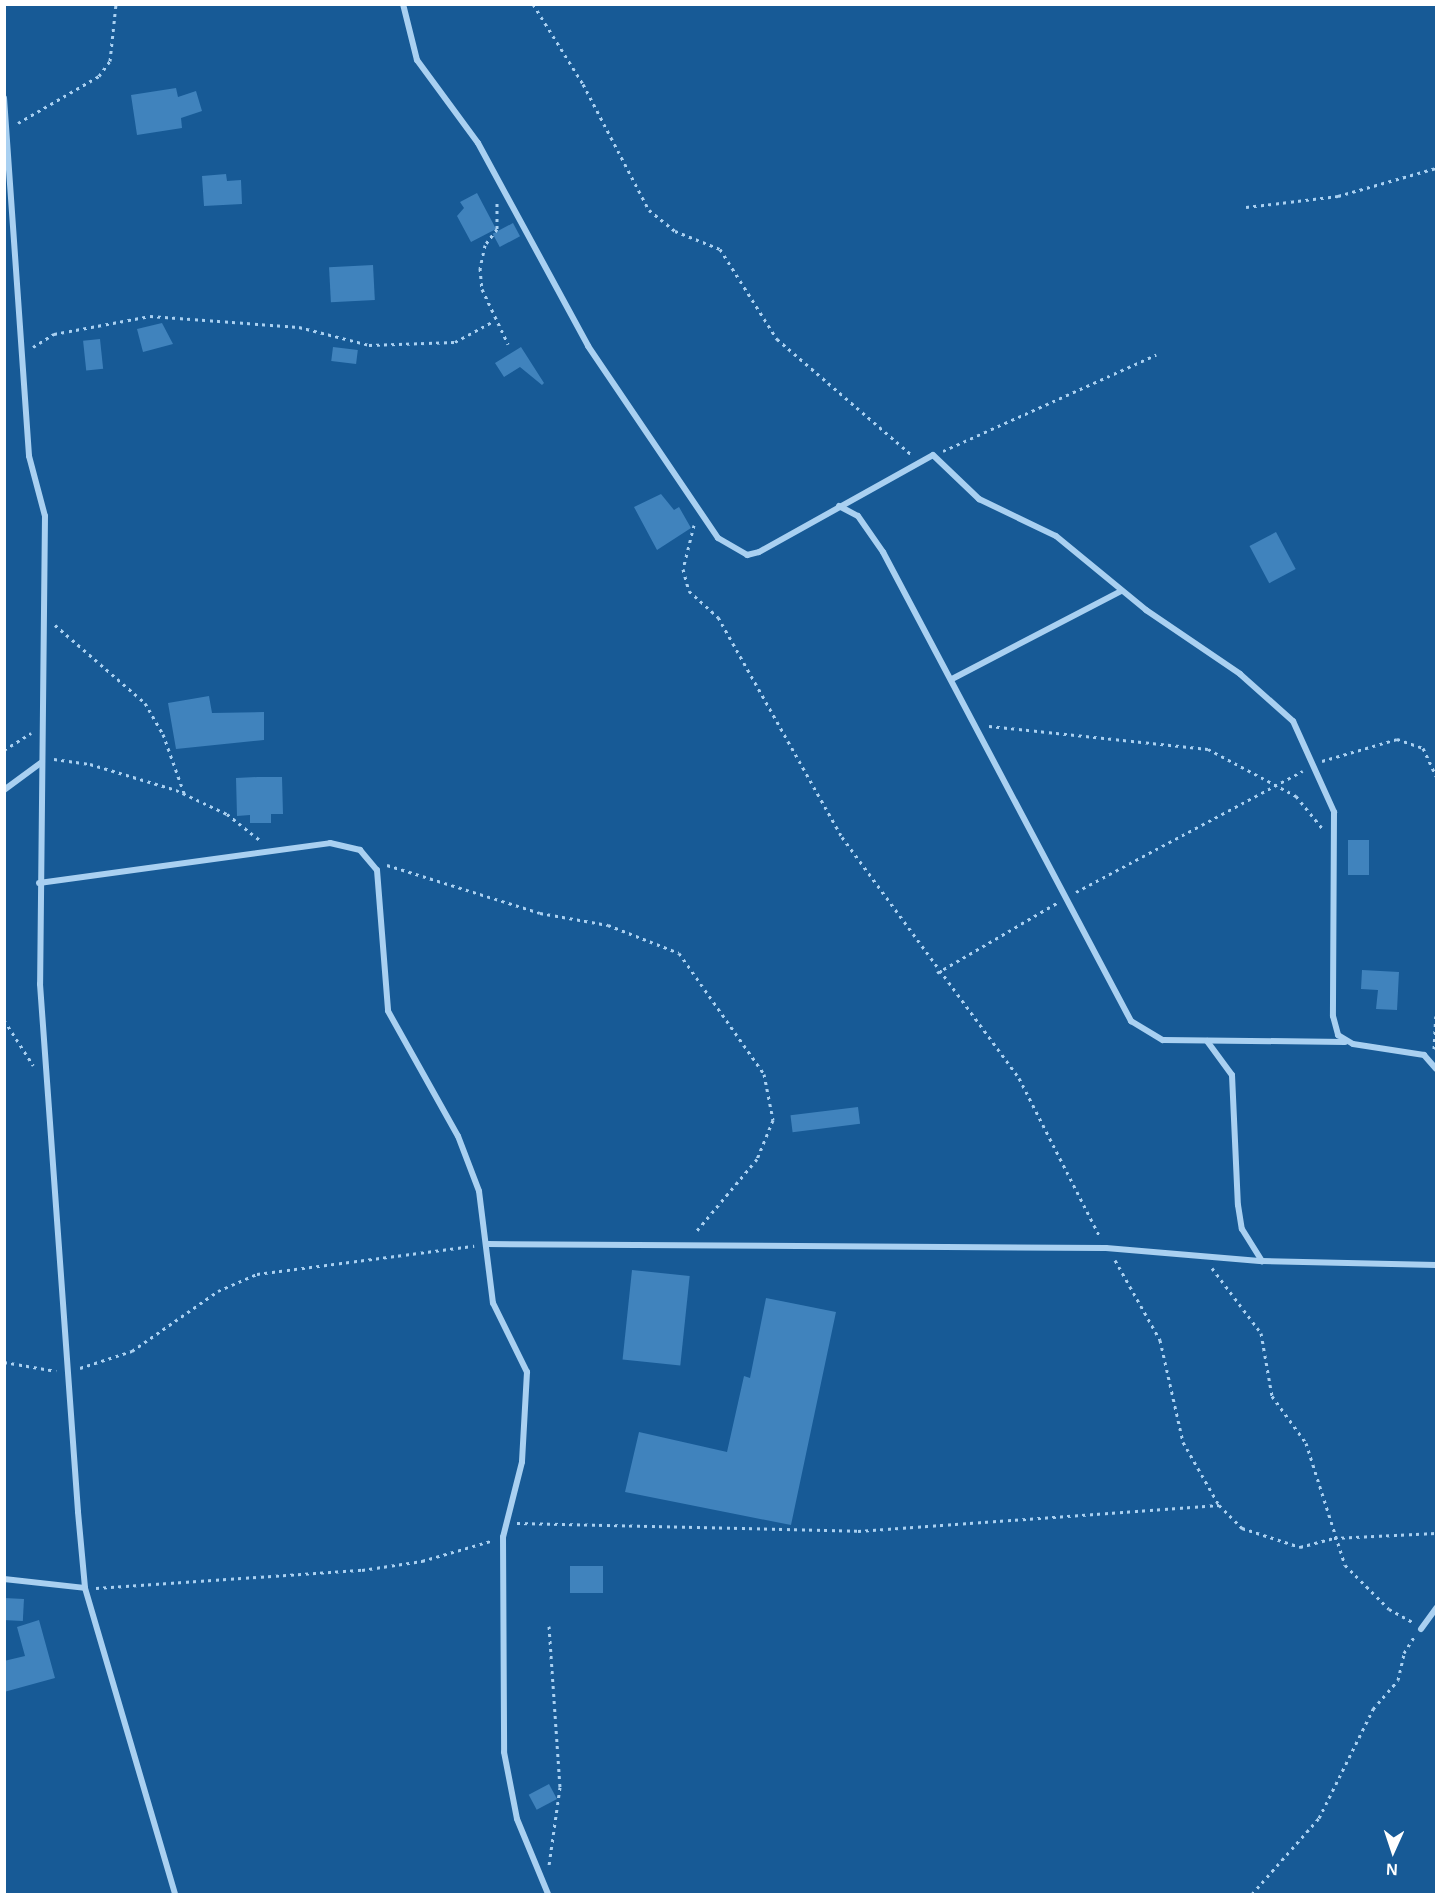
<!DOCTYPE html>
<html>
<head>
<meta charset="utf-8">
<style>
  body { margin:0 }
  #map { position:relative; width:1441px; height:1899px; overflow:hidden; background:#175a96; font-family:Arial,sans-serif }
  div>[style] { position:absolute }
  .building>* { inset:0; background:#4083bd; transform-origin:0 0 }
  .path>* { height:3px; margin-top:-1.5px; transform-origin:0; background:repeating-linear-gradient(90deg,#a9d0f1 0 3px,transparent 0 7.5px) }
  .minor>* { height:6px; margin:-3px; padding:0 3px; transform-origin:3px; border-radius:3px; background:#a9d0f1 }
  span { translate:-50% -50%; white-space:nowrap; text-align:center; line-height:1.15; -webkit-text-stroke:6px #175a96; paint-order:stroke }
  .frame { position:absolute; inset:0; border:6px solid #fff; pointer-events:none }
  .north { position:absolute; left:1363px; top:1821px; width:60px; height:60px; -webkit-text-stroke:4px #175a96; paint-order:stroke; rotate:183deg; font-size:16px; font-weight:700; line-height:24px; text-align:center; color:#fff }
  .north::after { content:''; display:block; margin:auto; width:21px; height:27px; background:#fff; clip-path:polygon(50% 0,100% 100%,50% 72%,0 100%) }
</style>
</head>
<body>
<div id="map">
  <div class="building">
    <div style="clip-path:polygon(176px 88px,178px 97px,196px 91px,202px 111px,181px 118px,182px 128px,137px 135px,131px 95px)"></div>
    <div style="clip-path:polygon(226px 174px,227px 181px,241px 180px,242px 204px,204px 206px,202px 176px)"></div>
    <div style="clip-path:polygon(477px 193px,496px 229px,471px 242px,457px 216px,464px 208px,460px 202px)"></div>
    <div style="left:513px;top:223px;width:15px;height:23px;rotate:62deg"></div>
    <div style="left:373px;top:265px;width:35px;height:44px;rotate:87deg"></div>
    <div style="clip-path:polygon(162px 323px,173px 344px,143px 352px,137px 329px)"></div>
    <div style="left:100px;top:339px;width:30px;height:17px;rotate:84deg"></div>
    <div style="left:333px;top:347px;width:25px;height:14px;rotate:7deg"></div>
    <div style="clip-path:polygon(521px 347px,544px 383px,542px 385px,520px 367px,504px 377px,495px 363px)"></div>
    <div style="clip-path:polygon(661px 494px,674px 510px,679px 507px,691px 528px,657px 550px,634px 507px)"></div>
    <div style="left:1276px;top:532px;width:42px;height:30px;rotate:62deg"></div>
    <div style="clip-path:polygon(209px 696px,212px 713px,264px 712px,264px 740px,176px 749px,168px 703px)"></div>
    <div style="clip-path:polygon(258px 777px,282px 777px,283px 814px,271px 814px,271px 823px,250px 823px,250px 815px,237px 816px,236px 778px)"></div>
    <div style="left:1348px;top:840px;width:21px;height:35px"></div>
    <div style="clip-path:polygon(1362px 970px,1399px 972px,1397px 1010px,1376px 1009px,1378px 990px,1361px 989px)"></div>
    <div style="left:858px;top:1107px;width:17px;height:68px;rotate:83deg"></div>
    <div style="left:632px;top:1270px;width:58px;height:90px;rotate:6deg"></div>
    <div style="clip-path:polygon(766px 1298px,836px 1312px,791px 1525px,625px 1492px,639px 1432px,727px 1452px,744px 1376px,750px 1378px)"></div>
    <div style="left:570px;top:1566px;width:33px;height:27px"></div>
    <div style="left:4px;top:1598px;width:20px;height:22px;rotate:3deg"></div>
    <div style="clip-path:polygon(39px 1620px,55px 1678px,4px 1692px,4px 1661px,25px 1656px,17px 1627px)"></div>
    <div style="left:549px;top:1784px;width:17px;height:23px;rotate:62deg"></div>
  </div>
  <div class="path">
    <div style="left:533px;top:4px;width:94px;rotate:58deg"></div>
    <div style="left:583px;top:84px;width:142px;rotate:62.4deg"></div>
    <div style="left:649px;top:210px;width:33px;rotate:39deg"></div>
    <div style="left:675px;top:231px;width:48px;rotate:21.8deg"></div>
    <div style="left:720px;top:249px;width:107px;rotate:57.7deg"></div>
    <div style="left:777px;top:339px;width:178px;rotate:40.7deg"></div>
    <div style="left:18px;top:123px;width:94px;rotate:-30.1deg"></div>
    <div style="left:99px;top:76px;width:19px;rotate:-54deg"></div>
    <div style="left:110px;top:61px;width:57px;rotate:-84deg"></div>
    <div style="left:497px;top:203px;width:26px;rotate:90deg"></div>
    <div style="left:497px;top:229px;width:20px;rotate:127deg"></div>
    <div style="left:485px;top:245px;width:24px;rotate:102deg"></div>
    <div style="left:480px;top:268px;width:21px;rotate:85deg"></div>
    <div style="left:482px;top:289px;width:61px;rotate:64.7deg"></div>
    <div style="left:1246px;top:207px;width:93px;rotate:-6.8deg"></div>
    <div style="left:1338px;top:196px;width:102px;rotate:-15.9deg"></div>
    <div style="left:33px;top:347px;width:25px;rotate:-32deg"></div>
    <div style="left:54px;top:334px;width:98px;rotate:-10.6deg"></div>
    <div style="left:150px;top:316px;width:149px;rotate:4.2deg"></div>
    <div style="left:299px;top:327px;width:72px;rotate:14.4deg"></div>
    <div style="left:369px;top:345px;width:86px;rotate:-2deg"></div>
    <div style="left:455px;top:342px;width:42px;rotate:-28.4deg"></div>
    <div style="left:943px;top:451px;width:234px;rotate:-24.3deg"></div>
    <div style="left:694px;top:525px;width:45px;rotate:104deg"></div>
    <div style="left:683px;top:569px;width:23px;rotate:75deg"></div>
    <div style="left:689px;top:591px;width:39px;rotate:42deg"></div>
    <div style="left:718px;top:617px;width:253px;rotate:60.6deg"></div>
    <div style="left:842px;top:837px;width:299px;rotate:53.7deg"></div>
    <div style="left:1019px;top:1078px;width:178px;rotate:63deg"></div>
    <div style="left:55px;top:625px;width:119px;rotate:40.9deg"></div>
    <div style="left:145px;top:703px;width:36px;rotate:60deg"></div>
    <div style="left:163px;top:734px;width:63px;rotate:70.4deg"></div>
    <div style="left:989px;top:726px;width:220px;rotate:6deg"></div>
    <div style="left:1208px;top:749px;width:100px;rotate:28.1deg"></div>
    <div style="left:1296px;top:796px;width:41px;rotate:50.9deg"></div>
    <div style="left:4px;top:750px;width:32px;rotate:-32deg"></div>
    <div style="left:54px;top:759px;width:36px;rotate:8deg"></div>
    <div style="left:90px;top:764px;width:90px;rotate:16.8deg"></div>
    <div style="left:176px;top:790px;width:56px;rotate:25.2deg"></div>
    <div style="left:227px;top:814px;width:43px;rotate:38.5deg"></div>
    <div style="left:1322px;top:761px;width:78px;rotate:-16.3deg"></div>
    <div style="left:1397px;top:739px;width:28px;rotate:19deg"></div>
    <div style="left:1423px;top:748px;width:31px;rotate:65deg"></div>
    <div style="left:387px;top:865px;width:160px;rotate:17.4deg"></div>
    <div style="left:540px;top:913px;width:69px;rotate:10deg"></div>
    <div style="left:608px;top:925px;width:76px;rotate:21.5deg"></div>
    <div style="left:679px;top:953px;width:148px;rotate:54.9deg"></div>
    <div style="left:764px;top:1074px;width:47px;rotate:78.9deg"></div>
    <div style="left:773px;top:1120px;width:42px;rotate:112.3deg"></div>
    <div style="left:757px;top:1159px;width:97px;rotate:130deg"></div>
    <div style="left:1076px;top:892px;width:257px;rotate:-28.1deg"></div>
    <div style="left:937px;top:973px;width:139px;rotate:-30.3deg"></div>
    <div style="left:4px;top:1020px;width:54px;rotate:57.2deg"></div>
    <div style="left:1434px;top:1049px;width:33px;rotate:-87deg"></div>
    <div style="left:1115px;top:1260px;width:92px;rotate:60.6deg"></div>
    <div style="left:1160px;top:1340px;width:105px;rotate:77.3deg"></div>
    <div style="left:1183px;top:1442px;width:73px;rotate:60.3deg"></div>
    <div style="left:1219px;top:1505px;width:33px;rotate:45deg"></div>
    <div style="left:1242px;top:1528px;width:61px;rotate:18.1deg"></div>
    <div style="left:1300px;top:1547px;width:35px;rotate:-15deg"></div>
    <div style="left:1334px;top:1538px;width:102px;rotate:-2.8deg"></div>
    <div style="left:1212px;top:1268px;width:81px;rotate:53deg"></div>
    <div style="left:1261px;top:1333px;width:64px;rotate:80.1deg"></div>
    <div style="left:1272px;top:1396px;width:58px;rotate:54.1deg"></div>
    <div style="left:1306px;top:1443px;width:128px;rotate:72.3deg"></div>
    <div style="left:1345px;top:1565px;width:62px;rotate:45deg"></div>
    <div style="left:1389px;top:1609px;width:26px;rotate:29deg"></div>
    <div style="left:4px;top:1362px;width:53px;rotate:9.8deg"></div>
    <div style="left:80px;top:1368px;width:55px;rotate:-18.1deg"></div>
    <div style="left:132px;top:1351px;width:105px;rotate:-34.9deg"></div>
    <div style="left:218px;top:1291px;width:43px;rotate:-23.6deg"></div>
    <div style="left:257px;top:1274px;width:219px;rotate:-7.4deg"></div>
    <div style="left:517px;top:1523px;width:341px;rotate:1.3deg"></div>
    <div style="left:858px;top:1531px;width:362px;rotate:-4.1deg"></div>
    <div style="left:96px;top:1588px;width:267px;rotate:-3.9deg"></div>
    <div style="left:362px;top:1570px;width:61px;rotate:-8.5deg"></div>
    <div style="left:422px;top:1561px;width:72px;rotate:-16.2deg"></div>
    <div style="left:549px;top:1626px;width:161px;rotate:86.1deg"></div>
    <div style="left:560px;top:1787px;width:79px;rotate:98deg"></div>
    <div style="left:1252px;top:1894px;width:101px;rotate:-48.6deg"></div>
    <div style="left:1319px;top:1818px;width:122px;rotate:-63.6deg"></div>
    <div style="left:1373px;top:1709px;width:38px;rotate:-49deg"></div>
    <div style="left:1398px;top:1680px;width:28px;rotate:-77deg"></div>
    <div style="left:1404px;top:1653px;width:19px;rotate:-58deg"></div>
  </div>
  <div class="minor">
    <div style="left:403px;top:4px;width:58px;rotate:76deg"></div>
    <div style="left:417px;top:60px;width:103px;rotate:53.7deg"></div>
    <div style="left:478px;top:143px;width:231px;rotate:61.5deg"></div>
    <div style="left:588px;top:346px;width:232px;rotate:55.9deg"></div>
    <div style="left:718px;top:538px;width:34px;rotate:30deg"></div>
    <div style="left:747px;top:555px;width:12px;rotate:-14deg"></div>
    <div style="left:759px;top:552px;width:199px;rotate:-29.1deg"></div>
    <div style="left:933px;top:455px;width:64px;rotate:43.7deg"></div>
    <div style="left:979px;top:499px;width:85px;rotate:25.7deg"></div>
    <div style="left:1056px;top:536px;width:117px;rotate:39.4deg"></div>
    <div style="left:1146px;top:610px;width:114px;rotate:34.2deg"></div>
    <div style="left:1240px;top:674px;width:71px;rotate:41.6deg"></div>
    <div style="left:1293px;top:721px;width:100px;rotate:65.7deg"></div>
    <div style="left:1334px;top:812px;width:204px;rotate:90.3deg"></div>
    <div style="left:1333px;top:1016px;width:20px;rotate:75deg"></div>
    <div style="left:1338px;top:1035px;width:17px;rotate:31deg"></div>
    <div style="left:1353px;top:1044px;width:72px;rotate:8.8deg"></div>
    <div style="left:1424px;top:1055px;width:18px;rotate:49deg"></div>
    <div style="left:4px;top:98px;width:359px;rotate:86deg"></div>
    <div style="left:29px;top:456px;width:62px;rotate:75.1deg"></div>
    <div style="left:45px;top:516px;width:468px;rotate:90.6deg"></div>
    <div style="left:40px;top:984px;width:529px;rotate:85.88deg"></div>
    <div style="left:78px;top:1512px;width:76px;rotate:84.7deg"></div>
    <div style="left:85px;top:1588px;width:319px;rotate:73.6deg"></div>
    <div style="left:839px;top:506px;width:21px;rotate:28deg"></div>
    <div style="left:858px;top:516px;width:44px;rotate:55.2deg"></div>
    <div style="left:883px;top:552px;width:531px;rotate:62.13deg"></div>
    <div style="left:1131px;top:1021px;width:37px;rotate:31deg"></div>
    <div style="left:1163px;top:1040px;width:182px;rotate:0.6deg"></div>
    <div style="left:952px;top:679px;width:191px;rotate:-27.5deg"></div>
    <div style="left:4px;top:790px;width:47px;rotate:-36.4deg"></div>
    <div style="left:39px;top:883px;width:294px;rotate:-7.8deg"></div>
    <div style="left:330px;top:843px;width:31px;rotate:13deg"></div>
    <div style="left:360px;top:850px;width:26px;rotate:50deg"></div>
    <div style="left:377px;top:870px;width:141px;rotate:85.5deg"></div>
    <div style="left:388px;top:1011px;width:143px;rotate:60.8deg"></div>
    <div style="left:458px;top:1136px;width:59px;rotate:69.1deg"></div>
    <div style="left:479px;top:1191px;width:113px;rotate:82.9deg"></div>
    <div style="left:493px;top:1303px;width:77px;rotate:63.8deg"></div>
    <div style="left:527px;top:1372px;width:90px;rotate:93.2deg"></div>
    <div style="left:522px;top:1462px;width:77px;rotate:104.2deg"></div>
    <div style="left:503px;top:1537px;width:215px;rotate:89.7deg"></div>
    <div style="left:504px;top:1752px;width:68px;rotate:79deg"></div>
    <div style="left:517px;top:1819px;width:81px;rotate:67.5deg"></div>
    <div style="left:1207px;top:1041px;width:42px;rotate:53.7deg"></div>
    <div style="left:1232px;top:1075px;width:130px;rotate:87.4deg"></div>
    <div style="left:1238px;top:1205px;width:24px;rotate:81deg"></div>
    <div style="left:1242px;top:1229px;width:38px;rotate:58deg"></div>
    <div style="left:1262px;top:1261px;width:174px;rotate:1.3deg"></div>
    <div style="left:488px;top:1244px;width:618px;rotate:0.37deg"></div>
    <div style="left:1106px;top:1248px;width:157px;rotate:4.8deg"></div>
    <div style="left:4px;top:1579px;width:81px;rotate:6.3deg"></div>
    <div style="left:1421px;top:1629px;width:26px;rotate:-54deg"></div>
  </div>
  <div class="frame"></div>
  <div class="north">N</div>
</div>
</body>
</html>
